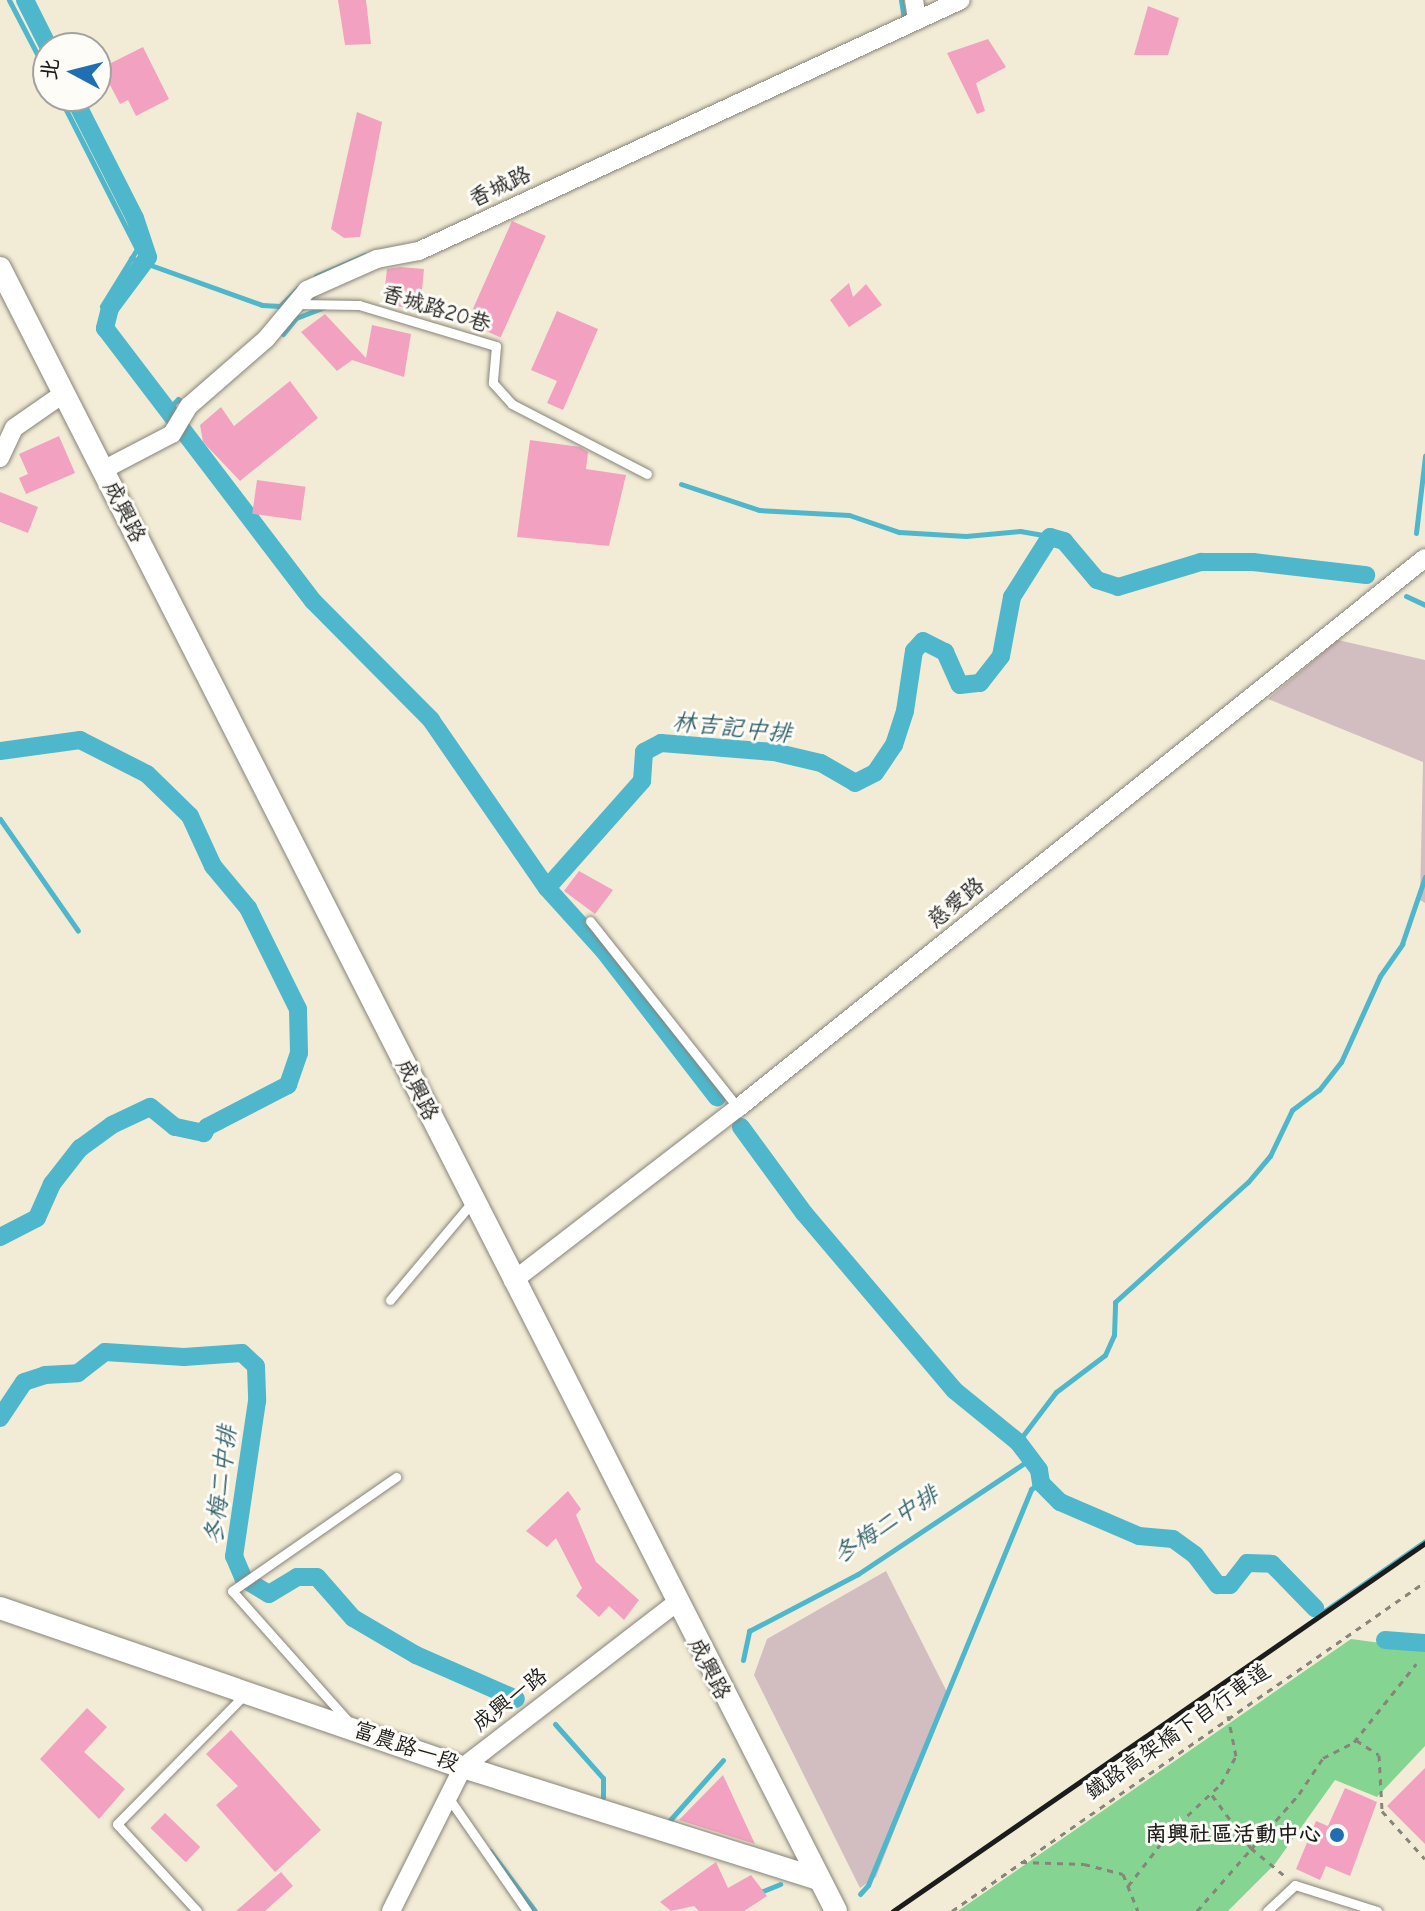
<!DOCTYPE html>
<html>
<head>
<meta charset="utf-8">
<style>
  body { margin:0 }
  #map { position:relative; width:1425px; height:1911px; overflow:hidden; background:#f2ecd6; font-family:"Comic Neue","LXGW WenKai TC",sans-serif }
  div>[style] { position:absolute }
  .industrial>* { inset:0; background:#d2bec1 }
  .green>* { inset:0; background:#86d492 }
  .stream>* { height:5px; margin:-2.5px; padding:0 2.5px; transform-origin:2.5px; border-radius:2.5px; background:#4eb7cc }
  .canal>* { height:18px; margin:-9px; padding:0 9px; transform-origin:9px; border-radius:9px; background:#4eb7cc }
  .building>* { inset:0; background:#f2a2c0; transform-origin:0 0 }
  .path>* { height:3px; margin-top:-1.5px; transform-origin:0; background:repeating-linear-gradient(90deg,#878479 0 6px,transparent 0 12px) }
  .roads { filter:drop-shadow(0 0 2px #878479) drop-shadow(0 0 2px #878479) }
  .service>* { height:9px; margin:-4.5px; padding:0 4.5px; transform-origin:4.5px; border-radius:4.5px; background:#fff }
  .minor>* { height:18px; margin:-9px; padding:0 9px; transform-origin:9px; border-radius:9px; background:#fff }
  .tertiary>* { height:22px; margin:-11px; padding:0 11px; transform-origin:11px; border-radius:11px; background:#fff }
  .rail>* { height:5px; margin:-2.5px; padding:0 2.5px; transform-origin:2.5px; border-radius:2.5px; background:#1c1c1c }
  .dots>* { width:22px; height:22px; translate:-50% -50%; box-sizing:border-box; border:4px solid #fdfcf7; border-radius:50% }
  span { translate:-50% -50%; white-space:nowrap; text-align:center; line-height:1.15; -webkit-text-stroke:6px #fdfcf7; paint-order:stroke }
  .street-label { font-size:22px; color:#1c1c1c }
  .poi-label { font-size:22px; color:#1c1c1c; font-weight:700 }
  .right { translate:-100% -50%; text-align:right }
  .water-label { font-size:24px; color:#32626b; font-style:italic }
  .north { position:absolute; left:32px; top:32px; width:80px; height:80px; box-sizing:border-box; background:#fdfcf7; border:2px solid #a3a29f; border-radius:50%; rotate:277deg; font-size:22px; font-weight:700; line-height:32px; text-align:center; color:#1c1c1c }
  .north::after { content:''; display:block; margin:auto; width:28px; height:36px; background:#1f6fb2; clip-path:polygon(50% 0,100% 100%,50% 72%,0 100%) }
</style>
</head>
<body>
<div id="map">
  <div class="industrial">
    <div style="clip-path:polygon(1338px 640px,1425px 660px,1425px 903px,1420px 900px,1423px 762px,1268px 699px)"></div>
    <div style="clip-path:polygon(886px 1571px,948px 1694px,876px 1877px,860px 1888px,754px 1675px,767px 1639px)"></div>
  </div>
  <div class="green">
    <div style="clip-path:polygon(1351px 1639px,1425px 1649px,1425px 1746px,1377px 1797px,1335px 1780px,1275px 1864px,1228px 1911px,958px 1911px)"></div>
  </div>
  <div class="stream">
    <div style="left:9px;top:0;width:85px;rotate:62.5deg"></div>
    <div style="left:901px;top:0;width:18px;rotate:81deg"></div>
    <div style="left:59px;top:96px;width:172px;rotate:63deg"></div>
    <div style="left:137px;top:249px;width:67px;rotate:121.6deg"></div>
    <div style="left:131px;top:258px;width:139px;rotate:19.7deg"></div>
    <div style="left:262px;top:305px;width:18px;rotate:3deg"></div>
    <div style="left:280px;top:306px;width:25px;rotate:-45deg"></div>
    <div style="left:316px;top:276px;width:53px;rotate:-23.2deg"></div>
    <div style="left:283px;top:334px;width:21px;rotate:-51deg"></div>
    <div style="left:296px;top:318px;width:30px;rotate:-21deg"></div>
    <div style="left:170px;top:407px;width:11px;rotate:-45deg"></div>
    <div style="left:178px;top:399px;width:5px;rotate:37deg"></div>
    <div style="left:681px;top:484px;width:82px;rotate:18.4deg"></div>
    <div style="left:759px;top:510px;width:90px;rotate:3.2deg"></div>
    <div style="left:849px;top:515px;width:53px;rotate:18.8deg"></div>
    <div style="left:899px;top:532px;width:67px;rotate:3.4deg"></div>
    <div style="left:966px;top:536px;width:54px;rotate:-5.3deg"></div>
    <div style="left:1020px;top:531px;width:22px;rotate:10deg"></div>
    <div style="left:1416px;top:533px;width:78px;rotate:-83.3deg"></div>
    <div style="left:1406px;top:596px;width:21px;rotate:25deg"></div>
    <div style="left:0;top:819px;width:136px;rotate:55.1deg"></div>
    <div style="left:1018px;top:1442px;width:63px;rotate:-52.8deg"></div>
    <div style="left:1056px;top:1392px;width:61px;rotate:-37.1deg"></div>
    <div style="left:1105px;top:1355px;width:22px;rotate:-66deg"></div>
    <div style="left:1114px;top:1335px;width:33px;rotate:-88deg"></div>
    <div style="left:1115px;top:1302px;width:179px;rotate:-42.1deg"></div>
    <div style="left:1248px;top:1182px;width:34px;rotate:-50deg"></div>
    <div style="left:1270px;top:1156px;width:51px;rotate:-64.4deg"></div>
    <div style="left:1292px;top:1110px;width:34px;rotate:-37deg"></div>
    <div style="left:1319px;top:1090px;width:36px;rotate:-52deg"></div>
    <div style="left:1341px;top:1062px;width:94px;rotate:-65.6deg"></div>
    <div style="left:1380px;top:976px;width:39px;rotate:-55deg"></div>
    <div style="left:1402px;top:944px;width:71px;rotate:-71.1deg"></div>
    <div style="left:1323px;top:1612px;width:124px;rotate:-34.8deg"></div>
    <div style="left:743px;top:1660px;width:30px;rotate:-78deg"></div>
    <div style="left:749px;top:1631px;width:123px;rotate:-27.6deg"></div>
    <div style="left:858px;top:1574px;width:206px;rotate:-33.7deg"></div>
    <div style="left:555px;top:1724px;width:72px;rotate:48.4deg"></div>
    <div style="left:603px;top:1778px;width:19px;rotate:90deg"></div>
    <div style="left:670px;top:1820px;width:80px;rotate:-48.5deg"></div>
    <div style="left:490px;top:1851px;width:75px;rotate:53.1deg"></div>
    <div style="left:758px;top:1893px;width:24px;rotate:-22deg"></div>
    <div style="left:860px;top:1894px;width:12px;rotate:-48deg"></div>
    <div style="left:868px;top:1885px;width:428px;rotate:-67.6deg"></div>
    <div style="left:1031px;top:1489px;width:12px;rotate:-31deg"></div>
  </div>
  <div class="canal">
    <div style="left:25px;top:0;width:54px;rotate:63.4deg"></div>
    <div style="left:73px;top:96px;width:137px;rotate:63.1deg"></div>
    <div style="left:135px;top:218px;width:41px;rotate:71.6deg"></div>
    <div style="left:148px;top:257px;width:64px;rotate:126.7deg"></div>
    <div style="left:110px;top:308px;width:21px;rotate:104deg"></div>
    <div style="left:105px;top:328px;width:343px;rotate:52.7deg"></div>
    <div style="left:313px;top:601px;width:168px;rotate:45.2deg"></div>
    <div style="left:431px;top:720px;width:204px;rotate:55.4deg"></div>
    <div style="left:547px;top:888px;width:85px;rotate:47.9deg"></div>
    <div style="left:604px;top:951px;width:185px;rotate:52.3deg"></div>
    <div style="left:0;top:751px;width:81px;rotate:-7.8deg"></div>
    <div style="left:80px;top:740px;width:75px;rotate:26.9deg"></div>
    <div style="left:147px;top:774px;width:60px;rotate:44.3deg"></div>
    <div style="left:190px;top:816px;width:55px;rotate:65.3deg"></div>
    <div style="left:213px;top:866px;width:55px;rotate:50.2deg"></div>
    <div style="left:248px;top:908px;width:113px;rotate:63.7deg"></div>
    <div style="left:298px;top:1009px;width:44px;rotate:88.7deg"></div>
    <div style="left:299px;top:1053px;width:34px;rotate:109deg"></div>
    <div style="left:288px;top:1085px;width:91px;rotate:152.6deg"></div>
    <div style="left:207px;top:1127px;width:7px;rotate:117deg"></div>
    <div style="left:204px;top:1133px;width:30px;rotate:-168deg"></div>
    <div style="left:175px;top:1127px;width:32px;rotate:-141deg"></div>
    <div style="left:150px;top:1107px;width:42px;rotate:154.7deg"></div>
    <div style="left:112px;top:1125px;width:39px;rotate:144deg"></div>
    <div style="left:80px;top:1148px;width:46px;rotate:127.9deg"></div>
    <div style="left:52px;top:1184px;width:37px;rotate:114deg"></div>
    <div style="left:37px;top:1218px;width:42px;rotate:152.8deg"></div>
    <div style="left:547px;top:888px;width:143px;rotate:-48.4deg"></div>
    <div style="left:642px;top:781px;width:29px;rotate:-86deg"></div>
    <div style="left:644px;top:752px;width:19px;rotate:-28deg"></div>
    <div style="left:661px;top:743px;width:113px;rotate:4.6deg"></div>
    <div style="left:774px;top:752px;width:48px;rotate:13.2deg"></div>
    <div style="left:821px;top:763px;width:39px;rotate:30deg"></div>
    <div style="left:855px;top:783px;width:22px;rotate:-27deg"></div>
    <div style="left:875px;top:773px;width:34px;rotate:-56deg"></div>
    <div style="left:894px;top:745px;width:36px;rotate:-72deg"></div>
    <div style="left:905px;top:711px;width:61px;rotate:-81.5deg"></div>
    <div style="left:914px;top:651px;width:13px;rotate:-48deg"></div>
    <div style="left:923px;top:641px;width:25px;rotate:27deg"></div>
    <div style="left:945px;top:652px;width:36px;rotate:66deg"></div>
    <div style="left:960px;top:685px;width:20px;rotate:-6deg"></div>
    <div style="left:980px;top:683px;width:34px;rotate:-52deg"></div>
    <div style="left:1001px;top:656px;width:60px;rotate:-79.4deg"></div>
    <div style="left:1012px;top:597px;width:71px;rotate:-57.7deg"></div>
    <div style="left:1050px;top:537px;width:15px;rotate:16deg"></div>
    <div style="left:1064px;top:541px;width:51px;rotate:49.8deg"></div>
    <div style="left:1097px;top:580px;width:22px;rotate:18deg"></div>
    <div style="left:1118px;top:587px;width:87px;rotate:-16.8deg"></div>
    <div style="left:1201px;top:562px;width:52px"></div>
    <div style="left:1253px;top:562px;width:114px;rotate:6.6deg"></div>
    <div style="left:741px;top:1127px;width:107px;rotate:53.8deg"></div>
    <div style="left:804px;top:1213px;width:232px;rotate:49.7deg"></div>
    <div style="left:954px;top:1390px;width:82px;rotate:39.1deg"></div>
    <div style="left:1018px;top:1442px;width:35px;rotate:53deg"></div>
    <div style="left:1039px;top:1470px;width:13px;rotate:81deg"></div>
    <div style="left:1041px;top:1483px;width:27px;rotate:45deg"></div>
    <div style="left:1060px;top:1502px;width:86px;rotate:23.3deg"></div>
    <div style="left:1139px;top:1536px;width:34px;rotate:5deg"></div>
    <div style="left:1173px;top:1539px;width:27px;rotate:36deg"></div>
    <div style="left:1195px;top:1555px;width:38px;rotate:53deg"></div>
    <div style="left:1218px;top:1585px;width:12px"></div>
    <div style="left:1230px;top:1585px;width:28px;rotate:-52deg"></div>
    <div style="left:1247px;top:1563px;width:25px;rotate:2deg"></div>
    <div style="left:1272px;top:1564px;width:62px;rotate:45.7deg"></div>
    <div style="left:0;top:1418px;width:43px;rotate:-56.3deg"></div>
    <div style="left:24px;top:1382px;width:22px;rotate:-18deg"></div>
    <div style="left:45px;top:1375px;width:33px;rotate:-3deg"></div>
    <div style="left:78px;top:1373px;width:34px;rotate:-38deg"></div>
    <div style="left:105px;top:1352px;width:79px;rotate:3.6deg"></div>
    <div style="left:184px;top:1357px;width:58px;rotate:-3.9deg"></div>
    <div style="left:242px;top:1353px;width:19px;rotate:43deg"></div>
    <div style="left:256px;top:1366px;width:35px;rotate:88deg"></div>
    <div style="left:257px;top:1401px;width:157px;rotate:98.4deg"></div>
    <div style="left:234px;top:1556px;width:25px;rotate:67deg"></div>
    <div style="left:244px;top:1579px;width:29px;rotate:31deg"></div>
    <div style="left:269px;top:1594px;width:33px;rotate:-31deg"></div>
    <div style="left:297px;top:1577px;width:20px"></div>
    <div style="left:317px;top:1577px;width:55px;rotate:48.7deg"></div>
    <div style="left:353px;top:1618px;width:73px;rotate:30.4deg"></div>
    <div style="left:416px;top:1655px;width:109px;rotate:23.7deg"></div>
    <div style="left:1385px;top:1640px;width:40px;rotate:4.3deg"></div>
  </div>
  <div class="building">
    <div style="clip-path:polygon(338px 0,366px 0,371px 44px,345px 45px)"></div>
    <div style="clip-path:polygon(1148px 6px,1179px 18px,1168px 55px,1134px 55px)"></div>
    <div style="clip-path:polygon(988px 39px,1006px 67px,976px 83px,985px 111px,977px 114px,947px 53px)"></div>
    <div style="clip-path:polygon(143px 47px,169px 99px,136px 116px,128px 100px,120px 104px,101px 68px)"></div>
    <div style="clip-path:polygon(357px 112px,382px 122px,360px 237px,344px 238px,331px 229px)"></div>
    <div style="left:512px;top:221px;width:37px;height:111px;rotate:24deg"></div>
    <div style="clip-path:polygon(400px 267px,424px 269px,420px 310px,383px 304px,387px 269px)"></div>
    <div style="clip-path:polygon(849px 283px,853px 297px,866px 284px,882px 305px,849px 327px,830px 300px)"></div>
    <div style="clip-path:polygon(557px 311px,598px 329px,563px 410px,547px 403px,557px 381px,531px 370px)"></div>
    <div style="clip-path:polygon(325px 314px,366px 358px,372px 325px,411px 334px,404px 377px,352px 360px,337px 371px,301px 332px)"></div>
    <div style="clip-path:polygon(290px 381px,318px 418px,240px 481px,203px 442px,200px 425px,221px 407px,234px 426px)"></div>
    <div style="clip-path:polygon(59px 436px,75px 473px,26px 494px,19px 478px,28px 474px,19px 454px)"></div>
    <div style="clip-path:polygon(530px 440px,580px 447px,588px 452px,586px 469px,626px 475px,609px 546px,517px 537px)"></div>
    <div style="left:257px;top:480px;width:49px;height:34px;rotate:8deg"></div>
    <div style="clip-path:polygon(0 492px,38px 507px,28px 533px,0 522px)"></div>
    <div style="clip-path:polygon(579px 871px,613px 890px,595px 914px,564px 891px)"></div>
    <div style="clip-path:polygon(568px 1491px,581px 1509px,576px 1515px,596px 1562px,639px 1600px,624px 1620px,609px 1606px,599px 1617px,576px 1596px,582px 1588px,556px 1538px,547px 1547px,526px 1531px)"></div>
    <div style="clip-path:polygon(87px 1708px,107px 1727px,84px 1752px,125px 1789px,99px 1819px,40px 1759px)"></div>
    <div style="clip-path:polygon(231px 1730px,321px 1830px,275px 1872px,216px 1805px,238px 1786px,206px 1754px)"></div>
    <div style="clip-path:polygon(1425px 1768px,1425px 1844px,1387px 1806px)"></div>
    <div style="clip-path:polygon(723px 1775px,755px 1844px,679px 1820px)"></div>
    <div style="clip-path:polygon(1345px 1788px,1377px 1802px,1350px 1876px,1326px 1866px,1320px 1880px,1296px 1869px,1316px 1821px,1328px 1826px)"></div>
    <div style="left:165px;top:1813px;width:49px;height:21px;rotate:44deg"></div>
    <div style="clip-path:polygon(716px 1862px,728px 1888px,751px 1875px,767px 1896px,744px 1911px,699px 1911px,694px 1906px,671px 1911px,660px 1902px)"></div>
    <div style="clip-path:polygon(281px 1872px,293px 1886px,265px 1911px,236px 1911px)"></div>
  </div>
  <div class="path">
    <div style="left:1356px;top:1740px;width:27px;rotate:33deg"></div>
    <div style="left:1379px;top:1755px;width:56px;rotate:86.9deg"></div>
    <div style="left:1382px;top:1811px;width:64px;rotate:48.1deg"></div>
    <div style="left:1212px;top:1795px;width:66px;rotate:53.7deg"></div>
    <div style="left:1251px;top:1848px;width:45px;rotate:39.6deg"></div>
    <div style="left:1021px;top:1862px;width:63px;rotate:1.8deg"></div>
    <div style="left:1084px;top:1864px;width:40px;rotate:14.4deg"></div>
    <div style="left:1123px;top:1874px;width:40px;rotate:68deg"></div>
    <div style="left:1128px;top:1886px;width:68px;rotate:-52.1deg"></div>
    <div style="left:1170px;top:1832px;width:70px;rotate:-43.3deg"></div>
    <div style="left:1221px;top:1784px;width:32px;rotate:-62deg"></div>
    <div style="left:1236px;top:1756px;width:41px;rotate:-101.3deg"></div>
    <div style="left:952px;top:1911px;width:576px;rotate:-34.82deg"></div>
    <div style="left:1197px;top:1911px;width:155px;rotate:-48.9deg"></div>
    <div style="left:1299px;top:1794px;width:43px;rotate:-56.3deg"></div>
    <div style="left:1323px;top:1758px;width:35px;rotate:-27deg"></div>
    <div style="left:1354px;top:1742px;width:100px;rotate:-51.5deg"></div>
  </div>
  <div class="roads">
    <div class="service">
      <div style="left:298px;top:304px;width:61px;rotate:0.9deg"></div>
      <div style="left:359px;top:305px;width:143px;rotate:16.7deg"></div>
      <div style="left:496px;top:346px;width:37px;rotate:95deg"></div>
      <div style="left:493px;top:383px;width:28px;rotate:48deg"></div>
      <div style="left:512px;top:404px;width:152px;rotate:27.4deg"></div>
      <div style="left:590px;top:921px;width:238px;rotate:51.6deg"></div>
      <div style="left:390px;top:1300px;width:129px;rotate:-50deg"></div>
      <div style="left:348px;top:1721px;width:174px;rotate:-131.7deg"></div>
      <div style="left:232px;top:1591px;width:200px;rotate:-34.8deg"></div>
      <div style="left:448px;top:1797px;width:139px;rotate:55.3deg"></div>
      <div style="left:197px;top:1911px;width:118px;rotate:-132.6deg"></div>
      <div style="left:117px;top:1824px;width:181px;rotate:-45.4deg"></div>
      <div style="left:1267px;top:1911px;width:38px;rotate:-43deg"></div>
      <div style="left:1295px;top:1885px;width:86px;rotate:17.6deg"></div>
    </div>
    <div class="minor">
      <div style="left:914px;top:0;width:20px;rotate:81deg"></div>
      <div style="left:0;top:458px;width:33px;rotate:-65deg"></div>
      <div style="left:14px;top:428px;width:60px;rotate:-34.8deg"></div>
      <div style="left:103px;top:470px;width:78px;rotate:-27.6deg"></div>
      <div style="left:172px;top:434px;width:33px;rotate:-59deg"></div>
      <div style="left:189px;top:406px;width:102px;rotate:-41deg"></div>
      <div style="left:266px;top:339px;width:64px;rotate:-50.1deg"></div>
      <div style="left:307px;top:290px;width:77px;rotate:-23.9deg"></div>
      <div style="left:377px;top:259px;width:43px;rotate:-10.8deg"></div>
      <div style="left:419px;top:251px;width:597px;rotate:-24.85deg"></div>
      <div style="left:513px;top:1281px;width:284px;rotate:-37.6deg"></div>
      <div style="left:738px;top:1108px;width:880px;rotate:-38.68deg"></div>
      <div style="left:391px;top:1911px;width:161px;rotate:-63.4deg"></div>
      <div style="left:463px;top:1767px;width:269px;rotate:-37.6deg"></div>
    </div>
    <div class="tertiary">
      <div style="left:0;top:268px;width:1843px;rotate:63.03deg"></div>
      <div style="left:0;top:1608px;width:490px;rotate:19deg"></div>
      <div style="left:463px;top:1767px;width:370px;rotate:17.5deg"></div>
    </div>
  </div>
  <div class="rail">
    <div style="left:893px;top:1911px;width:647px;rotate:-34.67deg"></div>
  </div>
  <div class="dots">
    <div style="left:1337px;top:1835px;background:#1f6fb2"></div>
  </div>
  <div class="street-label">
    <span style="left:500px;top:187px;rotate:-25deg">香城路</span>
    <span style="left:436px;top:309px;rotate:17deg">香城路20巷</span>
    <span style="left:124px;top:512px;rotate:63deg">成興路</span>
    <span style="left:956px;top:903px;rotate:-39deg">慈愛路</span>
    <span style="left:417px;top:1090px;rotate:63deg">成興路</span>
    <span style="left:709px;top:1669px;rotate:63deg">成興路</span>
    <span style="left:510px;top:1700px;rotate:-38deg">成興一路</span>
    <span style="left:1178px;top:1732px;rotate:-35deg">鐵路高架橋下自行車道</span>
    <span style="left:406px;top:1747px;rotate:19deg">富農路一段</span>
  </div>
  <div class="poi-label">
    <span class="right" style="left:1321px;top:1835px">南興社區活動中心</span>
  </div>
  <div class="water-label">
    <span style="left:732px;top:728px;rotate:6deg">林吉記中排</span>
    <span style="left:221px;top:1485px;rotate:-83deg">冬梅二中排</span>
    <span style="left:886px;top:1525px;rotate:-33deg">冬梅二中排</span>
  </div>
  <div class="north">北</div>
</div>
</body>
</html>
